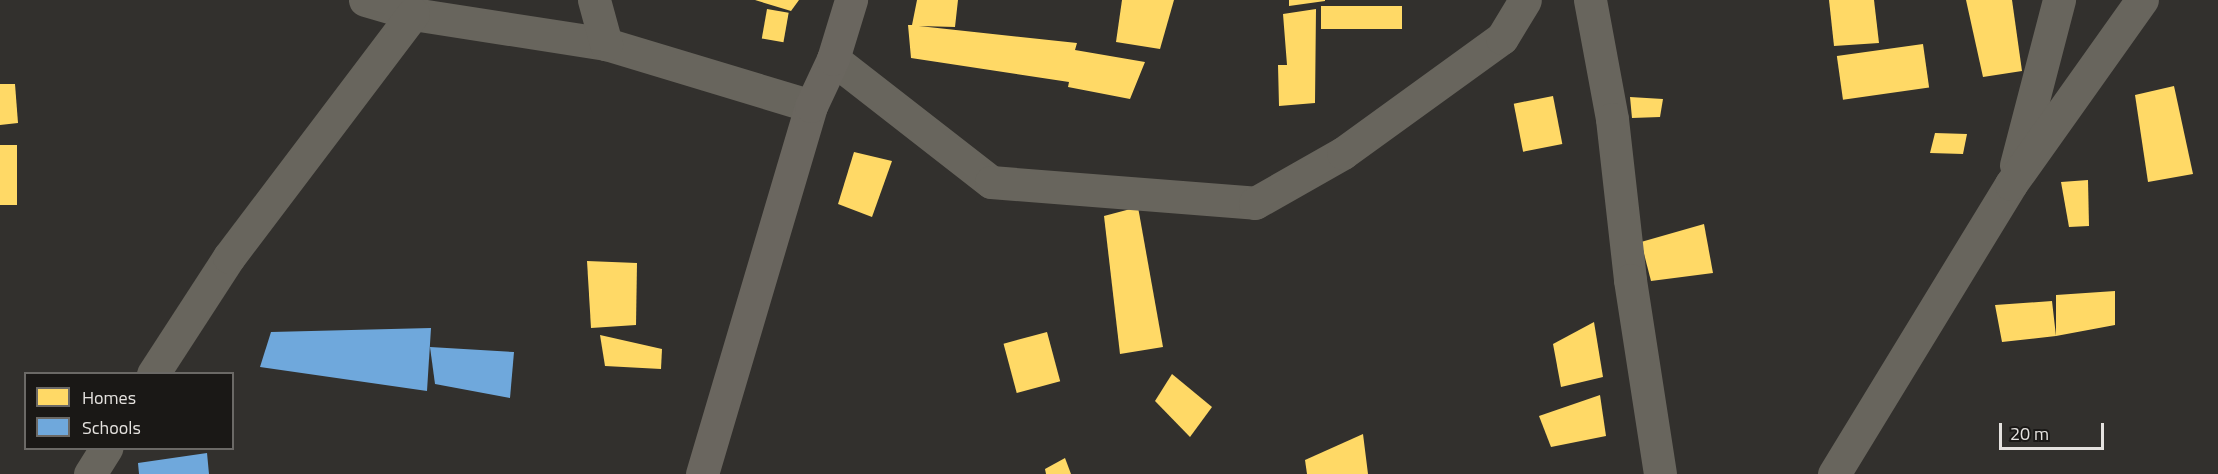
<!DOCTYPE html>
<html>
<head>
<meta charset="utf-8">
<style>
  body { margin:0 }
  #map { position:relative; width:2218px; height:474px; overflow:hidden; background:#32302d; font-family:"Titillium Web",sans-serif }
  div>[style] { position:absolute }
  .homes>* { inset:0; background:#ffd966; transform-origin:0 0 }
  .schools>* { inset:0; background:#6fa8dc }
  .street>* { height:33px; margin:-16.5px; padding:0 16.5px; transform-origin:16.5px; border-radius:16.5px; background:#68655d }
  .secondary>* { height:33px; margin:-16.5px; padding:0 16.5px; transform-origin:16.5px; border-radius:16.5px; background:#6a665f }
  span { translate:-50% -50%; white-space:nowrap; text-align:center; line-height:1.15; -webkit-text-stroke:6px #1a1816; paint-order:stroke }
  .legend { position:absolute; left:24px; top:372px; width:210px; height:78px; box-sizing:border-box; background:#1a1816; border:2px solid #6b6966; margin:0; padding:8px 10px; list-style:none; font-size:18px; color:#e5e2df }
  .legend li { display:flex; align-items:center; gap:12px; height:30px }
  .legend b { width:30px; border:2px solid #6b6966 }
  .scale { position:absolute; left:1999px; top:423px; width:105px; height:27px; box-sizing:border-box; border:3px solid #e5e2df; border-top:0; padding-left:8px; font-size:18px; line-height:21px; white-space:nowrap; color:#e5e2df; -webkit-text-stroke:4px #1a1816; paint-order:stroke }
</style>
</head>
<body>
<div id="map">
  <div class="homes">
    <div style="clip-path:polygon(755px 0,799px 0,791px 11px)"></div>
    <div style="clip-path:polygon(917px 0,958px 0,955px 27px,919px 26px,1077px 43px,1075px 50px,1145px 62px,1130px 99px,1068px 87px,1069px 82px,911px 58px,908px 25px,912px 25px)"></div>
    <div style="clip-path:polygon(1122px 0,1174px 0,1160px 49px,1116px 42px)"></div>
    <div style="clip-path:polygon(1289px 0,1325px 0,1325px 1px,1289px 6px)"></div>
    <div style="clip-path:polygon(1829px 0,1874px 0,1879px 43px,1834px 46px)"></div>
    <div style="clip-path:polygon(1966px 0,2012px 0,2022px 71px,1983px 77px)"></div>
    <div style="left:1321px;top:6px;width:81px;height:23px"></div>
    <div style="left:767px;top:9px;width:22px;height:30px;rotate:10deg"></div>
    <div style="clip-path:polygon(1316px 9px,1315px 103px,1279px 106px,1278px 65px,1287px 65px,1283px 14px)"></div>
    <div style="left:1923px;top:44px;width:44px;height:87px;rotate:82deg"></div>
    <div style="clip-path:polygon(0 84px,15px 84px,18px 123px,0 125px)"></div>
    <div style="clip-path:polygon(2174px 86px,2193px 174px,2148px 182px,2135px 95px)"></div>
    <div style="left:1553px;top:96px;width:49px;height:40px;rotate:79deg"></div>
    <div style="clip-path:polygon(1630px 97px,1663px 99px,1660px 117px,1632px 118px)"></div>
    <div style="clip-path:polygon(1935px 133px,1967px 134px,1963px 154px,1930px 153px)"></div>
    <div style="left:0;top:145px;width:17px;height:60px"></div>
    <div style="clip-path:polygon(854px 152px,892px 161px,872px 217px,838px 204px)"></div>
    <div style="clip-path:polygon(2088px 180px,2089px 226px,2069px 227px,2061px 182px)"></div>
    <div style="clip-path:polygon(1138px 207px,1163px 347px,1120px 354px,1104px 216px)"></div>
    <div style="clip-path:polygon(1704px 224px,1713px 273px,1651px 281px,1641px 242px)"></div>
    <div style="clip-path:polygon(587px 261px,637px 263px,636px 325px,591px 328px)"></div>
    <div style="clip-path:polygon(2115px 291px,2115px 325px,2056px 336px,2002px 342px,1995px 305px,2052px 301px,2056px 336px,2056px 295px)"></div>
    <div style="clip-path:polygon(1594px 322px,1603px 377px,1561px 387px,1553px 344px)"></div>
    <div style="left:1047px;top:332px;width:51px;height:45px;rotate:75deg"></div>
    <div style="clip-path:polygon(600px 335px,662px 349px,661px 369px,605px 366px)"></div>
    <div style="clip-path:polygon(1172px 374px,1212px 407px,1190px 437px,1155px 401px)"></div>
    <div style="clip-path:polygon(1600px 395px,1606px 436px,1551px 447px,1539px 416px)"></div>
    <div style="clip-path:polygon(1363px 434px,1368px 474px,1307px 474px,1305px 460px)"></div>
    <div style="clip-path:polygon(1065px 458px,1071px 474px,1046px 474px,1045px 469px)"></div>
  </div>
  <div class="schools">
    <div style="clip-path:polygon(431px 328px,427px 391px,260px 367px,271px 332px)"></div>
    <div style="clip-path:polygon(430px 347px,514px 352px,510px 398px,435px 384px)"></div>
    <div style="clip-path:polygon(207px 453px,209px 474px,139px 474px,138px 463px)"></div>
  </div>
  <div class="street">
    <div style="left:365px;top:0;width:50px;rotate:16.3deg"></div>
    <div style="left:413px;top:14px;width:195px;rotate:8.8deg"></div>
    <div style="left:606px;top:44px;width:214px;rotate:16.8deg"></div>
    <div style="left:594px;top:0;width:46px;rotate:74.7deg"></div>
    <div style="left:1590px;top:0;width:121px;rotate:79.5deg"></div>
    <div style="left:1612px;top:119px;width:162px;rotate:83.6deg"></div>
    <div style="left:1630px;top:280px;width:196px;rotate:81.2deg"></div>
    <div style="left:833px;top:59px;width:200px;rotate:37.9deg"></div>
    <div style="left:991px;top:182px;width:265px;rotate:4.5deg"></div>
    <div style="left:1255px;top:203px;width:101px;rotate:-29.6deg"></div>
    <div style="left:1343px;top:153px;width:196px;rotate:-35.9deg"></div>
    <div style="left:1502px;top:38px;width:44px;rotate:-58.8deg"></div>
    <div style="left:2016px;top:165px;width:171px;rotate:-75.4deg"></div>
    <div style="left:153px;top:374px;width:140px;rotate:-57deg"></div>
    <div style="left:229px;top:257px;width:305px;rotate:-52.9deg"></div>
    <div style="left:90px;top:474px;width:31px;rotate:-58deg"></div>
    <div style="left:1834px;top:474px;width:340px;rotate:-58.6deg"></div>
    <div style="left:2011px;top:184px;width:226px;rotate:-54.6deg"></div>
  </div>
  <div class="secondary">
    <div style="left:702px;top:474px;width:384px;rotate:-73.5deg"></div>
    <div style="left:811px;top:106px;width:52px;rotate:-64.9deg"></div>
    <div style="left:833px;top:59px;width:62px;rotate:-73deg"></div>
  </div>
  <ul class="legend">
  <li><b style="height:16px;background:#ffd966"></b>Homes</li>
  <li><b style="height:16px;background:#6fa8dc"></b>Schools</li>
  </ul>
  <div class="scale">20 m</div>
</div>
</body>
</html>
